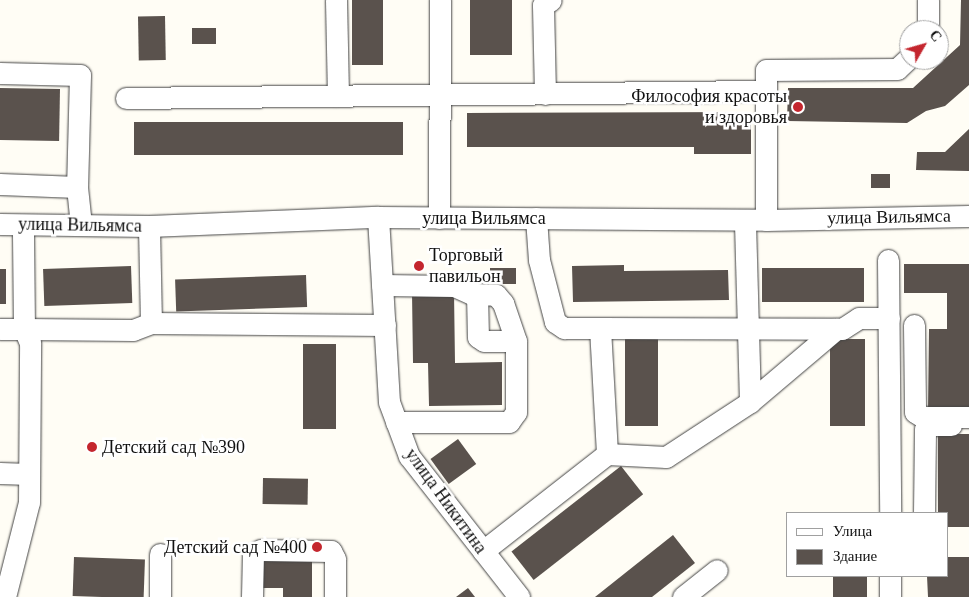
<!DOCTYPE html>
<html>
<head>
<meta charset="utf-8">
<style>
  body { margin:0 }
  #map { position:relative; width:969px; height:597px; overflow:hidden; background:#fffdf5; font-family:"Times New Roman",serif }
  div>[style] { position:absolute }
  .building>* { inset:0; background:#5a524d; transform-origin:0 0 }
  .roads { filter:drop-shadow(0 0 1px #444) drop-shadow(0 0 1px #444) }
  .minor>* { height:21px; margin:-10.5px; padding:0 10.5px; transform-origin:10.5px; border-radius:10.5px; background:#fff }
  .dots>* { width:14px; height:14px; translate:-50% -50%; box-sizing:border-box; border:2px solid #fff; border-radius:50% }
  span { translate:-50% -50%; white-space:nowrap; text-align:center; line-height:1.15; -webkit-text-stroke:5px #fff; paint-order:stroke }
  .poi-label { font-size:18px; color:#111 }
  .right { translate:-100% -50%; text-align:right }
  .left { translate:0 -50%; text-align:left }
  .street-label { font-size:18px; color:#111 }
  .legend { position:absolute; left:786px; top:512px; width:162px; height:65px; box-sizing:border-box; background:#fff; border:1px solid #a0a0a0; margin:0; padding:6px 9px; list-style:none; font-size:15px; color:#111 }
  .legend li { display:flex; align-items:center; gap:10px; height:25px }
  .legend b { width:25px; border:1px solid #a0a0a0 }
  .north { position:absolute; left:899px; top:20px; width:50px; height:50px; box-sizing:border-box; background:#fff; border:1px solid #a0a0a0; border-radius:50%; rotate:52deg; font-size:14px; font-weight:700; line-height:20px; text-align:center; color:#111 }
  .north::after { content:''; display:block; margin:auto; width:18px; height:22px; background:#c4262e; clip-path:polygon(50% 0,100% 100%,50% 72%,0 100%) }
</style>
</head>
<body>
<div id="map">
  <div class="building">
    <div style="left:352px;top:0;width:31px;height:65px"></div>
    <div style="left:470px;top:0;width:42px;height:55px"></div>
    <div style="clip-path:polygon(961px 0,969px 0,969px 85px,945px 106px,926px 111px,907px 123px,787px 121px,788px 88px,913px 88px,960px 45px)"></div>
    <div style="left:165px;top:16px;width:44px;height:27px;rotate:89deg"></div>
    <div style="left:192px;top:28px;width:24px;height:16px"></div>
    <div style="left:0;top:88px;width:60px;height:52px;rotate:1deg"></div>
    <div style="clip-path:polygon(751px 112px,751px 154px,694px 154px,694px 147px,467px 147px,467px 113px)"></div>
    <div style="left:134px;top:122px;width:269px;height:33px"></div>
    <div style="clip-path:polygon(969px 129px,969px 171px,916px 170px,917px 152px,945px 152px)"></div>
    <div style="left:871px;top:174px;width:19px;height:14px"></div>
    <div style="clip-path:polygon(904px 264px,969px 264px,969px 411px,928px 411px,929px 329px,947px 329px,947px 293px,904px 293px)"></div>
    <div style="clip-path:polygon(624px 265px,624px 271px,728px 270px,729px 300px,573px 302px,572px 266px)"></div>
    <div style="left:131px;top:266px;width:37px;height:88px;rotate:88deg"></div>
    <div style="left:516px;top:268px;width:16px;height:26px;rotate:90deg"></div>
    <div style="left:762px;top:268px;width:102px;height:34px"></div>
    <div style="left:0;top:269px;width:6px;height:35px"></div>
    <div style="left:306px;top:275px;width:32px;height:131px;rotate:88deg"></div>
    <div style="clip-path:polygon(454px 292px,455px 363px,502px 362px,502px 405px,429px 406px,428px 363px,413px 363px,412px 293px)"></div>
    <div style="left:625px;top:338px;width:33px;height:88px"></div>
    <div style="left:830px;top:339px;width:35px;height:87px"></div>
    <div style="left:303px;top:344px;width:33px;height:85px"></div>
    <div style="clip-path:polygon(938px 434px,969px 434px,969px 527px,948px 527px,948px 513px,938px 513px)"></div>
    <div style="left:458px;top:439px;width:31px;height:34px;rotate:54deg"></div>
    <div style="left:621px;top:466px;width:36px;height:139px;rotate:52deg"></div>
    <div style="left:263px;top:478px;width:45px;height:26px;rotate:1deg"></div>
    <div style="clip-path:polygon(673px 535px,695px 563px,652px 597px,595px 597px)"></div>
    <div style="left:74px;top:557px;width:71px;height:39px;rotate:2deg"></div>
    <div style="clip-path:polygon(948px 557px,969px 557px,969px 597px,928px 597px,927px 576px,948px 576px)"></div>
    <div style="clip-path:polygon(259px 561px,312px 561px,312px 597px,283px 597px,283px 588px,259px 588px)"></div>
    <div style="left:833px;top:576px;width:34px;height:21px"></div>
    <div style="clip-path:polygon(468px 588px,475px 597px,456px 597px)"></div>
  </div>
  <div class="roads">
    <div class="minor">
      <div style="left:336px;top:0;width:96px;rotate:88.8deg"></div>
      <div style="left:928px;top:30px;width:30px;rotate:-90deg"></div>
      <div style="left:0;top:73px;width:80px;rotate:1.4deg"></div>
      <div style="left:80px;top:75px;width:112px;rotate:91.5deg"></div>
      <div style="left:77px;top:187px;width:38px;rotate:84deg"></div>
      <div style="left:545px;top:94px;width:89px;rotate:-91.3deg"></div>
      <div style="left:543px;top:5px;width:9px;rotate:-32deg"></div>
      <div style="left:126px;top:98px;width:639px;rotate:-0.63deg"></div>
      <div style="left:0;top:184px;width:77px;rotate:2.2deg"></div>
      <div style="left:378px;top:217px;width:185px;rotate:86.6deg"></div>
      <div style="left:389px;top:402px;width:58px;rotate:69.7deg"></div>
      <div style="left:409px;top:456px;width:179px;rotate:52deg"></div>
      <div style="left:439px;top:218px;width:218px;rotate:-89.7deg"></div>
      <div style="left:536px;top:218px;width:42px;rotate:85.9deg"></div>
      <div style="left:539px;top:260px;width:64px;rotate:75.5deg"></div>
      <div style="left:555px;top:322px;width:11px;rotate:34deg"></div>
      <div style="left:564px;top:328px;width:36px"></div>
      <div style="left:600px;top:328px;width:126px;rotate:86.8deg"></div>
      <div style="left:766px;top:220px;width:150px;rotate:-90deg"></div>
      <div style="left:766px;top:70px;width:131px;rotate:-0.4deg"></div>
      <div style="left:897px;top:69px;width:16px;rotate:-43deg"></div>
      <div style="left:0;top:224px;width:149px;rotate:0.8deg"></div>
      <div style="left:149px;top:226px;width:229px;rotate:-2.3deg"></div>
      <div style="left:378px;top:217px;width:388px;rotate:0.4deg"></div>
      <div style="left:766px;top:220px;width:203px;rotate:-1.1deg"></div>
      <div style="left:888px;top:260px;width:253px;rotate:89.5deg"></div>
      <div style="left:382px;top:285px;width:72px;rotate:0.8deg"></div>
      <div style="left:454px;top:286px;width:20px;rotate:24deg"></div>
      <div style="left:472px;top:294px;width:24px;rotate:2deg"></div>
      <div style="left:496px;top:295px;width:11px;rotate:49deg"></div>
      <div style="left:503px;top:303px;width:40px;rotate:71.1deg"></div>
      <div style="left:516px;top:341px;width:71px;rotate:90deg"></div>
      <div style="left:516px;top:412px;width:12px;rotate:125deg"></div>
      <div style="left:509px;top:422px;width:113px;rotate:180deg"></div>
      <div style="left:477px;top:294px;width:43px;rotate:88.7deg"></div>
      <div style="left:478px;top:337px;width:7px;rotate:34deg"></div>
      <div style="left:484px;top:341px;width:32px"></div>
      <div style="left:151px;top:323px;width:234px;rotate:0.5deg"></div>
      <div style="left:914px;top:325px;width:87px;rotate:89.3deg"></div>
      <div style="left:915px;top:412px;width:9px;rotate:32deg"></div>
      <div style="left:923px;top:417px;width:46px"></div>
      <div style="left:600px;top:328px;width:242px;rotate:0.2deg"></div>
      <div style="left:842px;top:329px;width:20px;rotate:-33deg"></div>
      <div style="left:859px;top:318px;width:30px"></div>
      <div style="left:0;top:329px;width:24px"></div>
      <div style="left:24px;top:329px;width:104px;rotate:-90.6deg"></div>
      <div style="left:750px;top:402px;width:113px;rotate:-40.3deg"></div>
      <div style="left:0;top:473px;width:29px;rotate:2deg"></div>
      <div style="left:924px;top:513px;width:84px;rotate:-89.3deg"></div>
      <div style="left:925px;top:429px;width:9px;rotate:-27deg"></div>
      <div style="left:933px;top:425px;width:18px"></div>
      <div style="left:483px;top:551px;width:157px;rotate:-38deg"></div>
      <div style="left:607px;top:454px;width:59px;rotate:2.9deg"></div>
      <div style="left:666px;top:457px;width:100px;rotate:-33.2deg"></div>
      <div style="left:750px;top:402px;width:182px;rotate:-91.6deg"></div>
      <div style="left:160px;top:554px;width:43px;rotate:90deg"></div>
      <div style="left:890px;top:576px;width:21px;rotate:90deg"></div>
      <div style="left:5px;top:597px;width:98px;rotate:-75.8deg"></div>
      <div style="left:29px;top:502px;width:159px;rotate:-89.6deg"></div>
      <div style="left:30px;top:343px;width:15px;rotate:-113deg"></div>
      <div style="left:24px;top:329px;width:109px;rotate:0.5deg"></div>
      <div style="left:133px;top:330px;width:19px;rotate:-21deg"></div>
      <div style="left:151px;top:323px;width:97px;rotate:-91.2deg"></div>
      <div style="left:252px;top:597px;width:43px;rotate:-88.7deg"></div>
      <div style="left:253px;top:554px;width:9px;rotate:-27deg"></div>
      <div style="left:261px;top:550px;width:70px;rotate:0.8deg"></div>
      <div style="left:331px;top:551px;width:9px;rotate:63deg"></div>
      <div style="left:335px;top:559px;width:38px;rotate:90deg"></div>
      <div style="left:683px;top:597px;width:43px;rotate:-38.5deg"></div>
    </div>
  </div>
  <div class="dots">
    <div style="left:798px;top:107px;background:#c4262e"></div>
    <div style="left:419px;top:266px;background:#c4262e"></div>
    <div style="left:92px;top:447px;background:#c4262e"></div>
    <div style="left:317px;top:547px;background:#c4262e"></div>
  </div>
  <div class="poi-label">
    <span class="right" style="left:787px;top:107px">Философия красоты<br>и здоровья</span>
    <span class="left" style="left:429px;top:266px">Торговый<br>павильон</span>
    <span class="left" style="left:102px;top:447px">Детский сад №390</span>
    <span class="right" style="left:307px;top:547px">Детский сад №400</span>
  </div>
  <div class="street-label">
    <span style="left:889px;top:217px;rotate:-1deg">улица Вильямса</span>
    <span style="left:484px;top:218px">улица Вильямса</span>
    <span style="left:80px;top:225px;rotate:1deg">улица Вильямса</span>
    <span style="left:446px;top:501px;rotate:54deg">улица Никитина</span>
  </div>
  <ul class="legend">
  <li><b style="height:6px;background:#fff"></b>Улица</li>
  <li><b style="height:14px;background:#5a524d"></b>Здание</li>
  </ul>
  <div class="north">С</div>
</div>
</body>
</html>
